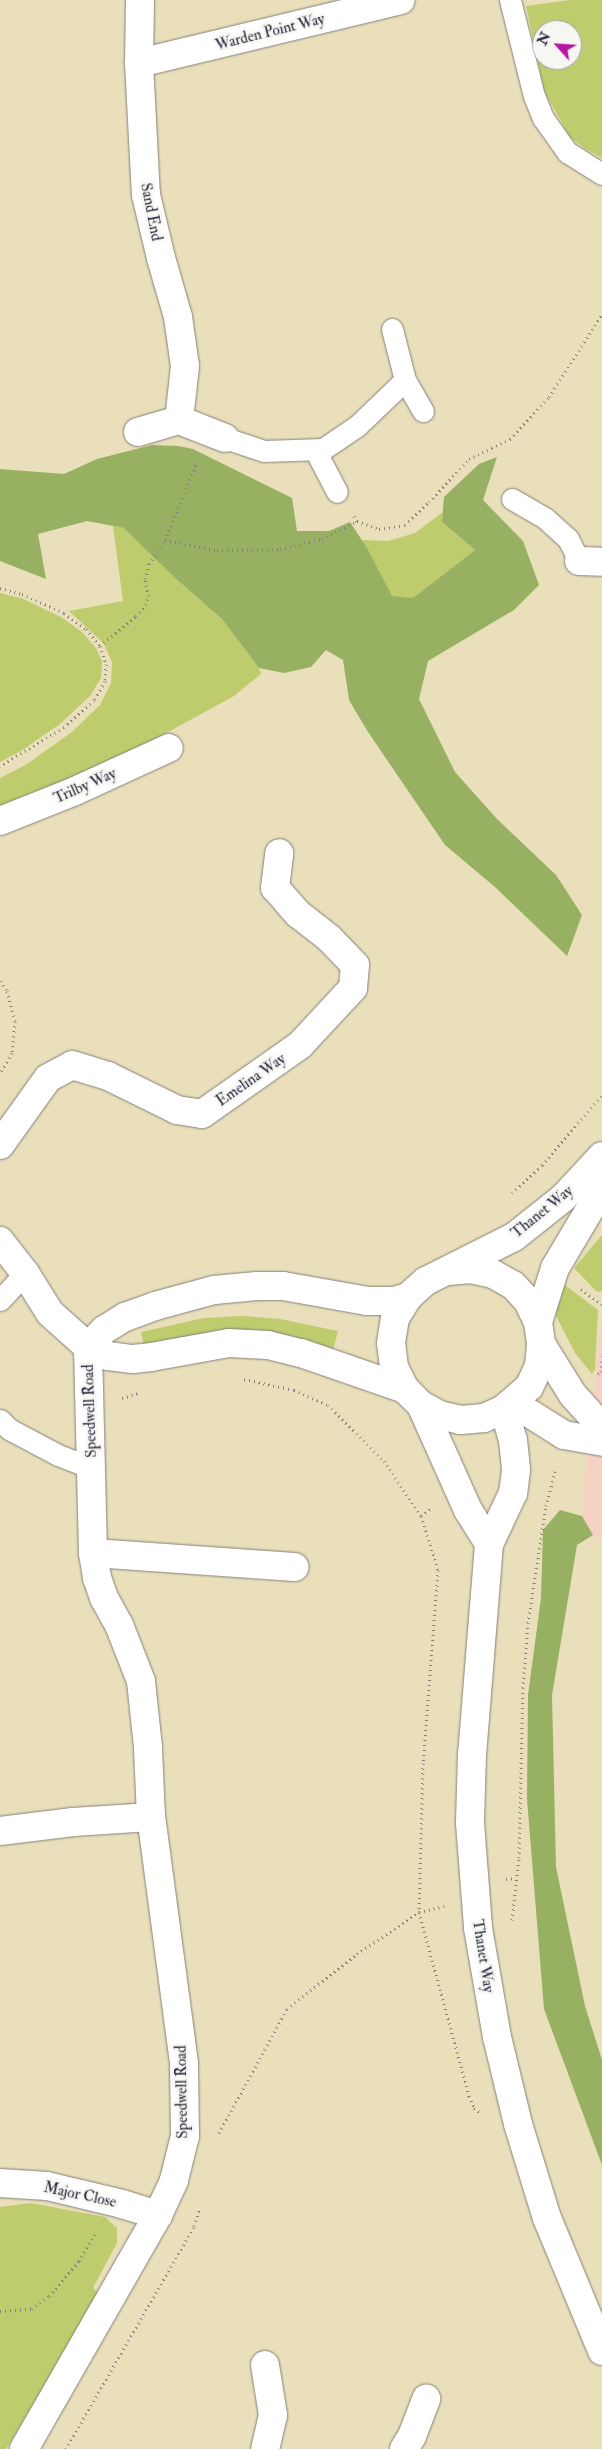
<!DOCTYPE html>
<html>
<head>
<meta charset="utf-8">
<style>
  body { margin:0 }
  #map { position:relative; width:602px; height:2449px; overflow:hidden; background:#e9dfbb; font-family:"IM FELL Double Pica",serif }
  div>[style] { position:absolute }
  .built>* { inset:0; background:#f5d2c3 }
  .green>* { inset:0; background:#bfcc6e }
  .forest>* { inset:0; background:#97b061 }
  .path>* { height:3px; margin-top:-1.5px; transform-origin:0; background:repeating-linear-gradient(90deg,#86807b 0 1px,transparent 0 5px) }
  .roads { filter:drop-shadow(0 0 1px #86807b) drop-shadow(0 0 1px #86807b) }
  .lane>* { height:21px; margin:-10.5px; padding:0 10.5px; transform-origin:10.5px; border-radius:10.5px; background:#fff }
  .street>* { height:28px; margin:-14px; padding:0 14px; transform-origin:14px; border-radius:14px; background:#fff }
  .primary>* { height:28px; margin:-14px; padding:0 14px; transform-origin:14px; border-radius:14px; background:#fff }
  span { translate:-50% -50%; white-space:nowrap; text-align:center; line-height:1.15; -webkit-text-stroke:5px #f6f6f2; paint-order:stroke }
  .street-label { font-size:15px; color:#22223b }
  .north { position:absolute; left:532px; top:20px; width:50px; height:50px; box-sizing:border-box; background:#f6f6f2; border:1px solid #a1a1a9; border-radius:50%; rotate:296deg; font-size:14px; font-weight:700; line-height:20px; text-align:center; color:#22223b }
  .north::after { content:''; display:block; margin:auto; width:18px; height:22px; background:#b5179e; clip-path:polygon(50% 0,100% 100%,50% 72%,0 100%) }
</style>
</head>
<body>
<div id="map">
  <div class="built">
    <div style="clip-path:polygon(602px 1310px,602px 1537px,593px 1535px,582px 1516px)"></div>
  </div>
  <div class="green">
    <div style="clip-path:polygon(evenodd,570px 0,602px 0,602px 158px,584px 148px,570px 137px,544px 91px,526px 6px,570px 0,542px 30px,572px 30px,572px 60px,542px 60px,542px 30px)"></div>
    <div style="clip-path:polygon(443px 512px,442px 522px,475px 550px,413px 598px,392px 597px,362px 540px,388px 541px,415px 533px)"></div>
    <div style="clip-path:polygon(113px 526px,125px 528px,175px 578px,222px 619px,259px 668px,261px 674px,234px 696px,106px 766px,0 812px,0 778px,27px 764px,72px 732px,100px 705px,111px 683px,112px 662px,104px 644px,69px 611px,123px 601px)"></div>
    <div style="clip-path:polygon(0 593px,21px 598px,61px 617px,82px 632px,96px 648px,102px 661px,101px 678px,90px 696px,60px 724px,21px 751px,0 762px)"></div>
    <div style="clip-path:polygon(602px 1235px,602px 1291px,597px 1292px,574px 1268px)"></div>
    <div style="clip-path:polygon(561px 1282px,598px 1310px,595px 1369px,592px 1374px,575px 1353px,553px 1310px)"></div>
    <div style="clip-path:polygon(242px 1316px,280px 1319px,338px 1331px,333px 1351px,216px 1332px,178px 1338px,144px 1347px,141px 1332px,204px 1318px)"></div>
    <div style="clip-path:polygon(31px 2203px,105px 2217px,117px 2228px,117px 2243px,93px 2288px,100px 2294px,6px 2449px,0 2449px,0 2207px)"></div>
  </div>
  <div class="forest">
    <div style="clip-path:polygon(152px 445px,178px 446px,193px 449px,292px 498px,297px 531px,329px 531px,350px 522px,367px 548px,392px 596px,413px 598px,475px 550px,442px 522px,444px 497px,479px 464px,497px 457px,483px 500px,523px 541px,539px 585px,514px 610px,428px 661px,419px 699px,455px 772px,497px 819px,556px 875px,582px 915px,567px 956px,495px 887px,445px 845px,368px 732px,349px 700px,343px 660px,326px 650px,311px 667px,284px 673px,259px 668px,222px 619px,175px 578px,124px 528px,87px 521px,38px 534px,46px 579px,0 561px,0 469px,64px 474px,97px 459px)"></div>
    <div style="clip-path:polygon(560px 1510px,582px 1516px,593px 1535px,577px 1545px,552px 1695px,556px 1867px,585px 2006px,602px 2060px,602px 2165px,544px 2009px,527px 1799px,528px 1695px,541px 1598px,543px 1530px)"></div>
  </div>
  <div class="path">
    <div style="left:354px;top:516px;width:6px;rotate:59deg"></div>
    <div style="left:357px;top:521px;width:23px;rotate:20deg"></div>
    <div style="left:379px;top:529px;width:26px;rotate:-9deg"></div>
    <div style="left:405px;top:525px;width:33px;rotate:-44deg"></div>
    <div style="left:429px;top:502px;width:59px;rotate:-47.1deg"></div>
    <div style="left:469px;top:459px;width:46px;rotate:-26deg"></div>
    <div style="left:510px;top:439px;width:57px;rotate:-47.1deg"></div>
    <div style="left:549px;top:397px;width:98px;rotate:-57.4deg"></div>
    <div style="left:165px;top:540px;width:53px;rotate:10.9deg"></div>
    <div style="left:217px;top:550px;width:63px;rotate:-0.9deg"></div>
    <div style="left:280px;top:549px;width:43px;rotate:-13.4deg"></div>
    <div style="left:322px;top:539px;width:39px;rotate:-27deg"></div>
    <div style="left:0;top:588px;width:23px;rotate:15deg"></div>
    <div style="left:22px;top:594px;width:46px;rotate:24.3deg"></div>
    <div style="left:64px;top:613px;width:27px;rotate:36deg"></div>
    <div style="left:86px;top:629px;width:22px;rotate:51deg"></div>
    <div style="left:100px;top:646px;width:19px;rotate:72deg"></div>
    <div style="left:106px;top:664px;width:17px;rotate:93deg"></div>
    <div style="left:105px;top:681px;width:22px;rotate:120deg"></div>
    <div style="left:94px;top:700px;width:40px;rotate:138deg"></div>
    <div style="left:64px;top:727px;width:75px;rotate:148.6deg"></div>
    <div style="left:100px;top:646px;width:47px;rotate:-39.8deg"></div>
    <div style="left:136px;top:616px;width:15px;rotate:-48deg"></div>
    <div style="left:146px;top:605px;width:9px;rotate:-77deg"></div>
    <div style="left:148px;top:596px;width:17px;rotate:-100deg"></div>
    <div style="left:145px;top:579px;width:16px;rotate:-75deg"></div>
    <div style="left:149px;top:564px;width:29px;rotate:-56deg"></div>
    <div style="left:165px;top:540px;width:84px;rotate:-67.7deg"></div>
    <div style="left:0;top:981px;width:12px;rotate:55deg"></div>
    <div style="left:7px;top:991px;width:31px;rotate:75deg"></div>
    <div style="left:15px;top:1021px;width:32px;rotate:95deg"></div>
    <div style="left:12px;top:1053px;width:23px;rotate:121deg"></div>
    <div style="left:512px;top:1193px;width:41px;rotate:-43deg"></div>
    <div style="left:542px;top:1165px;width:92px;rotate:-49.4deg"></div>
    <div style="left:581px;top:1289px;width:26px;rotate:36deg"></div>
    <div style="left:598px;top:1374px;width:4px;rotate:-34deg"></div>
    <div style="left:601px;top:1372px;width:16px;rotate:-86deg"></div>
    <div style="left:244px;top:1379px;width:51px;rotate:12.4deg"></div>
    <div style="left:294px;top:1390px;width:37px;rotate:24deg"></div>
    <div style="left:328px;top:1405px;width:79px;rotate:45deg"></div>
    <div style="left:384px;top:1461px;width:66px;rotate:56.1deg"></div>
    <div style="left:421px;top:1516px;width:57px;rotate:72.5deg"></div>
    <div style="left:438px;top:1570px;width:194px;rotate:94.4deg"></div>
    <div style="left:423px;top:1763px;width:149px;rotate:91.5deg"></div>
    <div style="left:419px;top:1912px;width:191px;rotate:74.8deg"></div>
    <div style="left:469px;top:2096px;width:13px;rotate:67deg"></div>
    <div style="left:474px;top:2108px;width:7px;rotate:34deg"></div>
    <div style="left:122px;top:1398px;width:17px;rotate:-17deg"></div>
    <div style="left:421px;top:1516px;width:14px;rotate:-36deg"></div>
    <div style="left:506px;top:1879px;width:10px;rotate:-6deg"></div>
    <div style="left:512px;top:1920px;width:62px;rotate:-83.6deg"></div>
    <div style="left:519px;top:1858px;width:170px;rotate:-88.7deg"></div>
    <div style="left:523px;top:1688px;width:65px;rotate:-85.6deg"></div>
    <div style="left:528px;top:1623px;width:118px;rotate:-81.3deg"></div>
    <div style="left:546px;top:1506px;width:40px;rotate:-75.6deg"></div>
    <div style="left:219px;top:2133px;width:141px;rotate:-61.3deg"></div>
    <div style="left:287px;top:2009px;width:89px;rotate:-38.2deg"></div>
    <div style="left:357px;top:1954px;width:75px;rotate:-34.1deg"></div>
    <div style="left:419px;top:1912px;width:26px;rotate:-13deg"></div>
    <div style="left:0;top:2311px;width:32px;rotate:-4deg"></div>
    <div style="left:32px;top:2309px;width:21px;rotate:-37deg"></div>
    <div style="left:49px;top:2296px;width:46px;rotate:-49.4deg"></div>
    <div style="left:79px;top:2261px;width:35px;rotate:-59deg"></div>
    <div style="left:66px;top:2449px;width:257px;rotate:-60.1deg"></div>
    <div style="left:194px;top:2226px;width:19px;rotate:-72deg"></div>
  </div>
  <div class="roads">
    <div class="lane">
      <div style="left:510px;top:0;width:99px;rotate:76deg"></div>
      <div style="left:534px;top:96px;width:24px;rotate:68deg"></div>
      <div style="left:543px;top:118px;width:42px;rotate:54.8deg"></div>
      <div style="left:567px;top:152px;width:41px;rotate:32.2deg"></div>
      <div style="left:392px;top:329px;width:53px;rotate:75.7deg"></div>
      <div style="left:405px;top:380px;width:36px;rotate:60deg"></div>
      <div style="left:225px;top:438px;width:41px;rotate:18.4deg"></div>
      <div style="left:264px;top:451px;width:59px;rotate:-1.9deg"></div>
      <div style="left:323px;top:449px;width:41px;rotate:-34.1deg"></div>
      <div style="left:357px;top:426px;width:66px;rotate:-43.8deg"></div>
      <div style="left:315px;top:450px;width:47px;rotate:62.4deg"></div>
      <div style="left:512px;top:499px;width:39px;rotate:30deg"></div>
      <div style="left:546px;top:519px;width:30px;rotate:42deg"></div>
      <div style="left:568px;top:539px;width:25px;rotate:63deg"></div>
      <div style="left:0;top:1300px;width:37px;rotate:-47deg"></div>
      <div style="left:0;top:1420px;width:13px;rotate:45deg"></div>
      <div style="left:9px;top:1429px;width:55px;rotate:28deg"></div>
      <div style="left:58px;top:1455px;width:36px;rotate:21deg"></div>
    </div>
    <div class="street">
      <div style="left:140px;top:0;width:63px;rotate:90.9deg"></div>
      <div style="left:139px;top:63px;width:132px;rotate:87deg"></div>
      <div style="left:146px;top:195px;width:65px;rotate:76.6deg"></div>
      <div style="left:161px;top:258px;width:61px;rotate:73.9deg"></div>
      <div style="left:178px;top:317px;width:49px;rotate:81.9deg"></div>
      <div style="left:185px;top:366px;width:54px;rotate:96.3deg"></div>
      <div style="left:139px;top:63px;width:269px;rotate:-13.5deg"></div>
      <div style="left:138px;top:432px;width:43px;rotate:-16.3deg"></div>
      <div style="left:179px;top:420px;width:49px;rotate:21.4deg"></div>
      <div style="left:579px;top:561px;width:23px;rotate:2deg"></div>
      <div style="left:0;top:821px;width:81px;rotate:-21.8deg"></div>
      <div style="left:75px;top:791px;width:103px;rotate:-24.6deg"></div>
      <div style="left:0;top:1145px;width:82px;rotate:-54.4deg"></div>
      <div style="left:48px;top:1078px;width:27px;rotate:-28deg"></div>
      <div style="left:72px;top:1065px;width:38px;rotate:17deg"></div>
      <div style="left:108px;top:1076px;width:77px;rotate:26.2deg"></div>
      <div style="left:177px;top:1110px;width:25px;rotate:9deg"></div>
      <div style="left:202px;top:1114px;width:120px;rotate:-35.1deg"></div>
      <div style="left:300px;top:1045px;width:78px;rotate:-47.1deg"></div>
      <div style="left:353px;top:988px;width:23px;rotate:-85deg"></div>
      <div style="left:355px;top:965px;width:37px;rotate:-134deg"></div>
      <div style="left:329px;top:938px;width:39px;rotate:-142deg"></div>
      <div style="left:298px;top:914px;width:35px;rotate:-131deg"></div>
      <div style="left:275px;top:888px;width:35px;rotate:-83deg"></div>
      <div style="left:0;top:1241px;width:41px;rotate:52deg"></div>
      <div style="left:25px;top:1273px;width:47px;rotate:58deg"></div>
      <div style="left:50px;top:1313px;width:51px;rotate:41.8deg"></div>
      <div style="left:88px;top:1347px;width:22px;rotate:24deg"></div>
      <div style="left:108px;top:1356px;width:25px;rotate:7deg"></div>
      <div style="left:133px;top:1359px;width:18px;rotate:-6deg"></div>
      <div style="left:151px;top:1357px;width:79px;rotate:-10.2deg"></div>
      <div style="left:229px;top:1343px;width:39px;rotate:3deg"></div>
      <div style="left:268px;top:1345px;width:34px;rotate:14deg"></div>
      <div style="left:301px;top:1353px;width:110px;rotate:19.1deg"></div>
      <div style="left:541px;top:1344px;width:60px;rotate:57.9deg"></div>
      <div style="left:573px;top:1395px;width:43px;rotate:47.8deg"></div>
      <div style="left:88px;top:1347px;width:23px;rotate:-47deg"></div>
      <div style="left:104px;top:1330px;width:25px;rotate:-32deg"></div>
      <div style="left:125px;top:1317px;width:32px;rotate:-20deg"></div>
      <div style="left:155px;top:1306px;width:61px;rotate:-15.2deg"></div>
      <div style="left:214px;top:1290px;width:43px;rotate:-5.3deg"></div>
      <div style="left:257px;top:1286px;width:26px"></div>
      <div style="left:283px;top:1286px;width:85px;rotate:10.1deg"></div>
      <div style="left:367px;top:1301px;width:27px"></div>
      <div style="left:394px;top:1301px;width:15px;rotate:-16deg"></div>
      <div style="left:513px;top:1403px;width:60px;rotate:32.1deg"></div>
      <div style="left:564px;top:1435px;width:39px;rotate:10deg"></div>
      <div style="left:93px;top:1553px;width:202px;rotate:4deg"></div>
      <div style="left:0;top:1831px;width:74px;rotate:-7deg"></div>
      <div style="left:73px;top:1822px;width:78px;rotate:-3.7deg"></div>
      <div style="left:0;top:2183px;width:47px;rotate:3.7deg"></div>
      <div style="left:47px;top:2186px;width:77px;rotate:13.5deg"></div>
      <div style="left:122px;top:2204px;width:38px;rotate:17deg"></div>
      <div style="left:265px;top:2365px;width:51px;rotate:80.9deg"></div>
      <div style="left:273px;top:2415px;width:35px;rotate:103deg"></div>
      <div style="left:24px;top:2449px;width:270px;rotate:-60.2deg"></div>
      <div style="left:158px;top:2215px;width:38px;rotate:-65deg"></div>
      <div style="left:174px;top:2180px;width:45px;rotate:-76deg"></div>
      <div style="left:185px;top:2136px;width:73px;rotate:-90.8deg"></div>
      <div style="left:184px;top:2063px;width:248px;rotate:-97.6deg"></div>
      <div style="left:151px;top:1817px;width:70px;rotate:-92.5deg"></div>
      <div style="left:148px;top:1747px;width:66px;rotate:-96.1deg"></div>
      <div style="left:141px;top:1681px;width:60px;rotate:-111.4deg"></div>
      <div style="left:119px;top:1625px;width:31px;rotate:-119deg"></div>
      <div style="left:104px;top:1598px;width:21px;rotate:-109deg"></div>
      <div style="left:97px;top:1578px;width:25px;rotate:-99deg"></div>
      <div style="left:93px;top:1553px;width:206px;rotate:-91.4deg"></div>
      <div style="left:404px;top:2449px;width:15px;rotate:-58deg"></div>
      <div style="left:412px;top:2436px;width:40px;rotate:-69deg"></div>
    </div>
    <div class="primary">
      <div style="left:448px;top:1271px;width:23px;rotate:-5deg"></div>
      <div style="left:471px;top:1269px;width:23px;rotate:13deg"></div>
      <div style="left:493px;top:1274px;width:23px;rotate:29deg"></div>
      <div style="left:513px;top:1285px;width:22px;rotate:47deg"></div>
      <div style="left:528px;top:1301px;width:23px;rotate:65deg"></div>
      <div style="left:538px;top:1322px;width:22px;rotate:82deg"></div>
      <div style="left:541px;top:1344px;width:22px;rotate:95deg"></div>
      <div style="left:539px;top:1366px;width:23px;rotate:115deg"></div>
      <div style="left:529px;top:1387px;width:33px;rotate:139deg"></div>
      <div style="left:504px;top:1409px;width:22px;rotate:156deg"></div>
      <div style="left:484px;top:1418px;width:23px;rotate:175deg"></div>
      <div style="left:461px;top:1420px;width:22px;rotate:-167deg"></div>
      <div style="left:440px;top:1415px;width:21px;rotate:-152deg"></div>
      <div style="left:421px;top:1405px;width:23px;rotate:-135deg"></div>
      <div style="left:405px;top:1389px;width:25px;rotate:-117deg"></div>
      <div style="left:394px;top:1367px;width:24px;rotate:-97deg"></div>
      <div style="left:391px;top:1343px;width:25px;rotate:-81deg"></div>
      <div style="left:395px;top:1318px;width:25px;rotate:-58deg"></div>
      <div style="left:408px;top:1297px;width:24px;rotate:-42deg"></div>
      <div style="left:426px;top:1281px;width:98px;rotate:-26.6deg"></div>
      <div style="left:514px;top:1237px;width:63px;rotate:-38.5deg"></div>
      <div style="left:563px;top:1198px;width:57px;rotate:-47.1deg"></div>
      <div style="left:538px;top:1322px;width:57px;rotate:-72.5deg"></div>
      <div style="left:555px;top:1268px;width:92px;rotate:-59.3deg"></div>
      <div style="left:421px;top:1405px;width:115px;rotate:65.9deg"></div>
      <div style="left:468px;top:1510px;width:40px;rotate:58deg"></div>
      <div style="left:504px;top:1409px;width:32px;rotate:74deg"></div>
      <div style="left:513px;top:1440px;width:30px;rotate:84deg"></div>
      <div style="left:516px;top:1470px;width:23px;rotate:97deg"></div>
      <div style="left:513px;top:1493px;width:56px;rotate:115.2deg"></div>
      <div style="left:489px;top:1544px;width:211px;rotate:94.6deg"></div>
      <div style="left:472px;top:1754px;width:69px;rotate:91.7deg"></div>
      <div style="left:470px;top:1823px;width:105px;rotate:85.6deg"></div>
      <div style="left:478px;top:1928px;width:111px;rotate:80.1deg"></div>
      <div style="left:497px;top:2037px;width:89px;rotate:76.4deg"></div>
      <div style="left:518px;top:2124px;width:98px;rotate:72.9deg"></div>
      <div style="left:547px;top:2218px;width:144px;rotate:67.5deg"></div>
    </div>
  </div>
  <div class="street-label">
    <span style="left:270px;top:32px;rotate:-14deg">Warden Point Way</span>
    <span style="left:151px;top:212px;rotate:79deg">Sand End</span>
    <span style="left:85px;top:786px;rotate:-24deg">Trilby Way</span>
    <span style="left:251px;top:1080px;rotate:-35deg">Emelina Way</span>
    <span style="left:542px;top:1212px;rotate:-39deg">Thanet Way</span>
    <span style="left:90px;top:1411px;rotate:-92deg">Speedwell Road</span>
    <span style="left:483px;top:1956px;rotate:81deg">Thanet Way</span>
    <span style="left:182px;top:2092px;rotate:-91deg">Speedwell Road</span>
    <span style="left:80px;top:2195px;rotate:12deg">Major Close</span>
  </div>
  <div class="north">N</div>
</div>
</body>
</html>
